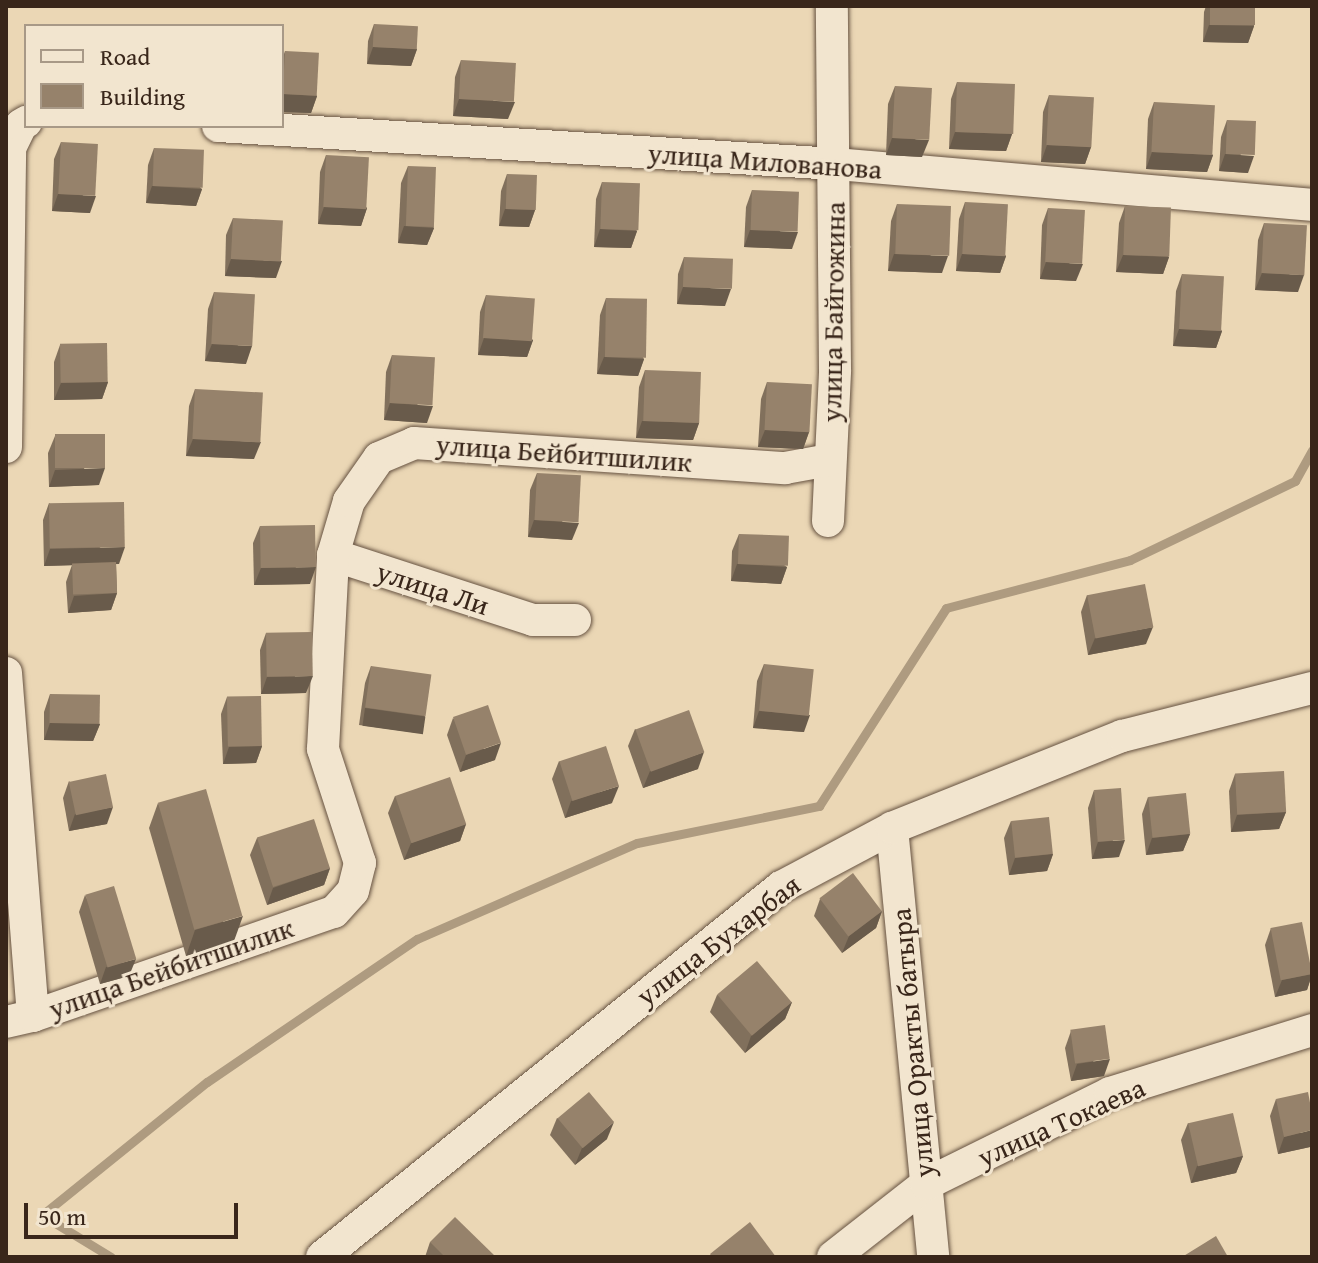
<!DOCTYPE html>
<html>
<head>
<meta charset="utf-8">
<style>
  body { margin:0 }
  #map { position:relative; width:1318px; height:1263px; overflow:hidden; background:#ebd7b5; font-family:"Gentium Book Plus",serif }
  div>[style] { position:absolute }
  .stream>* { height:9px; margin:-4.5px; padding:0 4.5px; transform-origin:4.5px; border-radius:4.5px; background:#ae9b80 }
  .roads { filter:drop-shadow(0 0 2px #665241) drop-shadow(0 0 2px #665241) }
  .minor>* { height:32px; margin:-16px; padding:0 16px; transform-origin:16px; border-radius:16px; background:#f2e5cf }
  .wall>* { inset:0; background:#81705c }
  .shaded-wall>* { inset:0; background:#695b4b; transform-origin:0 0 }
  .building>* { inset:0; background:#96826b; transform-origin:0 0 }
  span { translate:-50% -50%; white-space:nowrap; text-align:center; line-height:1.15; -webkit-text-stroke:6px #f2e5cf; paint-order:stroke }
  .street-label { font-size:28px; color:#39261a }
  .frame { position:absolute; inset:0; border:8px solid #39261a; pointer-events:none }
  .legend { position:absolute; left:24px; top:24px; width:260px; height:104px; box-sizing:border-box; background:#f2e5cf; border:2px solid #a89987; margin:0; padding:10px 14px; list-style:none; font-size:24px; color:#39261a }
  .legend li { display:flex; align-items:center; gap:16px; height:40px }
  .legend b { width:40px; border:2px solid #a89987 }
  .scale { position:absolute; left:24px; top:1203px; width:214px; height:36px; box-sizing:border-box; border:4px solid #39261a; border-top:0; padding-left:10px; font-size:24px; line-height:28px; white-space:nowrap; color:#39261a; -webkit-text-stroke:6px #f2e5cf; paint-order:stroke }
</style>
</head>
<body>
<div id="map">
  <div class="stream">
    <div style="left:111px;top:1257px;width:81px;rotate:-148.7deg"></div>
    <div style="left:42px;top:1215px;width:212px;rotate:-38.9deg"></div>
    <div style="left:207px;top:1082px;width:254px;rotate:-34.3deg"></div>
    <div style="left:417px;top:939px;width:240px;rotate:-23.6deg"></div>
    <div style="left:637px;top:843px;width:186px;rotate:-11.5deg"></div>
    <div style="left:819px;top:806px;width:235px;rotate:-57.3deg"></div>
    <div style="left:946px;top:608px;width:190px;rotate:-14.6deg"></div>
    <div style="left:1130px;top:560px;width:183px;rotate:-25.6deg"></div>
    <div style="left:1295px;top:481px;width:35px;rotate:-61deg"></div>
  </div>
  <div class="roads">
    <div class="minor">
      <div style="left:218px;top:126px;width:619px;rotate:3.52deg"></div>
      <div style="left:836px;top:164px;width:478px;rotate:4.9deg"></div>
      <div style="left:6px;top:447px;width:299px;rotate:-89.2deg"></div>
      <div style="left:10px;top:148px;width:25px;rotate:-64deg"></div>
      <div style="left:21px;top:125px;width:6px;rotate:-31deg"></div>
      <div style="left:828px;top:521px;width:151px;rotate:-87.3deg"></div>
      <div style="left:835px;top:370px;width:364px;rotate:-90.5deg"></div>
      <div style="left:333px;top:555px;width:210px;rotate:18deg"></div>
      <div style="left:533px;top:620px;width:42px"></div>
      <div style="left:6px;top:673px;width:344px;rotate:85.5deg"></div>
      <div style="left:892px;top:828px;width:431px;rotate:84.5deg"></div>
      <div style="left:6px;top:1022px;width:28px;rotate:-13deg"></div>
      <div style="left:33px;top:1016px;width:318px;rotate:-19.1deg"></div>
      <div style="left:334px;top:912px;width:28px;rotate:-48deg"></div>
      <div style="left:353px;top:891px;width:29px;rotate:-76deg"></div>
      <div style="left:360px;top:863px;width:120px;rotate:-108deg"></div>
      <div style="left:323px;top:749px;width:194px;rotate:-87deg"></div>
      <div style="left:333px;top:555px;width:56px;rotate:-73.5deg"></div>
      <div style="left:349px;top:501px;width:52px;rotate:-55.1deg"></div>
      <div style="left:379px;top:458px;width:38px;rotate:-23deg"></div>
      <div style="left:414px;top:443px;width:372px;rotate:3.9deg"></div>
      <div style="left:785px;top:468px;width:45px;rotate:-10.3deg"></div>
      <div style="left:322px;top:1257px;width:590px;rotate:-38.87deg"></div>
      <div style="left:781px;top:887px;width:126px;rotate:-28deg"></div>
      <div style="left:892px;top:828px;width:248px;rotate:-21.8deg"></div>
      <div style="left:1122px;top:736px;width:196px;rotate:-14.2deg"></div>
      <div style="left:833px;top:1257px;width:118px;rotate:-38.1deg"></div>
      <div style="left:926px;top:1184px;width:205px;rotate:-26.3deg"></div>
      <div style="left:1110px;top:1093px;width:212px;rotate:-17.3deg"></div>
    </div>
  </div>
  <div class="wall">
    <div style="clip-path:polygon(1206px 6px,1255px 6px,1254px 26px,1248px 43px,1203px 42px,1204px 12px)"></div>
    <div style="clip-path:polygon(374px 24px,417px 49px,411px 66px,367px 64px,368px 41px)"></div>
    <div style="clip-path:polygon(285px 51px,317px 96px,311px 113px,282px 112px,282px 60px)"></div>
    <div style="clip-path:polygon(461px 60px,508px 119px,453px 116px,455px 77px)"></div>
    <div style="clip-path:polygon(957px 82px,1012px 134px,1006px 151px,949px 149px,951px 99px)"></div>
    <div style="clip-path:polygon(895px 86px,922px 157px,886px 155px,888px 104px)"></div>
    <div style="clip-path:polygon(1049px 95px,1091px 147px,1085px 164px,1041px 162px,1043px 112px)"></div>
    <div style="clip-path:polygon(1154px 102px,1213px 155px,1207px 172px,1146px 169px,1148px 119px)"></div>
    <div style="clip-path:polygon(1227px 120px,1248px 173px,1219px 171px,1221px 137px)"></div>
    <div style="clip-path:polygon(61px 142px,90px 213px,52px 211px,54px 159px)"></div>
    <div style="clip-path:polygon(154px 148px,202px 189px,196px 206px,146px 203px,148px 165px)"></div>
    <div style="clip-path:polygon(326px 155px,367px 208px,361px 226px,318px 224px,320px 172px)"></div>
    <div style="clip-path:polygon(408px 166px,434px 228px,427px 245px,398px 243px,401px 183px)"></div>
    <div style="clip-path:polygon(507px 174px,535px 210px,529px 227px,499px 226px,501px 191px)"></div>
    <div style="clip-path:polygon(602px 182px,637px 231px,631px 248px,594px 247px,596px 199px)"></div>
    <div style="clip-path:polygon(752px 190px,792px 249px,744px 247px,746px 207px)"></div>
    <div style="clip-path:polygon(965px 202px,1006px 256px,1000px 273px,956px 271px,959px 219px)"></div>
    <div style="clip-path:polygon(897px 204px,942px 273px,888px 271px,891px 221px)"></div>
    <div style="clip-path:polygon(1125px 206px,1169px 257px,1163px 274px,1116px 272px,1119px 223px)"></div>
    <div style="clip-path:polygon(1048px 208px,1076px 281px,1040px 279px,1042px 225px)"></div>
    <div style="clip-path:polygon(233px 218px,276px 278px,225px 276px,226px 235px)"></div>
    <div style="clip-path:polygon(1264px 223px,1298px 292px,1255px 290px,1258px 240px)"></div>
    <div style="clip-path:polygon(684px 257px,725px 306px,677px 304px,678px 274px)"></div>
    <div style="clip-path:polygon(1182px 274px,1222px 331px,1216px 348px,1173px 346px,1176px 291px)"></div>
    <div style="clip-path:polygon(214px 292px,246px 364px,205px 361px,208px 309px)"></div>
    <div style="clip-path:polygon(486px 295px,533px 340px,527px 357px,478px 355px,480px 312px)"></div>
    <div style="clip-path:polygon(606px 298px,644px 359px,638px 376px,597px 374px,600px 315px)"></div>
    <div style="clip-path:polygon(60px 345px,108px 382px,102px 399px,54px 400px,54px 362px)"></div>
    <div style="clip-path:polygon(392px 355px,427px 423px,384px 420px,386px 372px)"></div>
    <div style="clip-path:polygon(645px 370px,699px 423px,693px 440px,636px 438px,639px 387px)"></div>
    <div style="clip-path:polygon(767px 382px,809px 432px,803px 449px,758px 447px,761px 399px)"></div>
    <div style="clip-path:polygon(195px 389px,254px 459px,186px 456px,189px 406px)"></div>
    <div style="clip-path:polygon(55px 436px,99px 485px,49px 487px,48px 453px)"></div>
    <div style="clip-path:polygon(537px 473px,572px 540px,528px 537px,530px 490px)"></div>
    <div style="clip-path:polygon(49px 503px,119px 564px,116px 564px,117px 593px,111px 610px,68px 613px,66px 582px,72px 565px,44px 566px,43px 520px)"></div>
    <div style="clip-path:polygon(260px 526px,310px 584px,254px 585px,253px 543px)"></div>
    <div style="clip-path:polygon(739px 534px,787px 567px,781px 584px,731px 581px,732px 551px)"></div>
    <div style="clip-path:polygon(1087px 595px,1146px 644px,1088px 655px,1081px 612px)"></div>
    <div style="clip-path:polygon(266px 633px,306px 693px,261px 694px,260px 650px)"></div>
    <div style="clip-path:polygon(764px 664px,804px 732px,753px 728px,757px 681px)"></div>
    <div style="clip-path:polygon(371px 666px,425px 716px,418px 733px,359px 725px,365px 683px)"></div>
    <div style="clip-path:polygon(50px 694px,100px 724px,93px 741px,44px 740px,44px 712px)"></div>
    <div style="clip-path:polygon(227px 697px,262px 746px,256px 763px,223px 764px,221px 714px)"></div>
    <div style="clip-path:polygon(453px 718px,495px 760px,460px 772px,447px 735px)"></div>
    <div style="clip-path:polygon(635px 729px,698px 769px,643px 788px,628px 746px)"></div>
    <div style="clip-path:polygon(559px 761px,612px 803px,565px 818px,552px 779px)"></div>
    <div style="clip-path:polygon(1235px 774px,1286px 812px,1279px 829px,1231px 832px,1229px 791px)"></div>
    <div style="clip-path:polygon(69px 781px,107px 824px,69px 831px,63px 798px)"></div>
    <div style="clip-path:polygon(1094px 790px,1119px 857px,1092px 859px,1088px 808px)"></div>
    <div style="clip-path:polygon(395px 796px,466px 824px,460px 841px,404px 860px,388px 813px)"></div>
    <div style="clip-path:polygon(1148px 797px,1190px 834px,1183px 851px,1146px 855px,1142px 814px)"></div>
    <div style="clip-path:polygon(158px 803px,234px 941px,186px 956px,149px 828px)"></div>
    <div style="clip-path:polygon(1011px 821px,1053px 854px,1047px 871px,1009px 875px,1004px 838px)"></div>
    <div style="clip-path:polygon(257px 838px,330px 868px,324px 885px,267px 905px,250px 855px)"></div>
    <div style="clip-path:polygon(85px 895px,129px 976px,100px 984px,79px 912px)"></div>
    <div style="clip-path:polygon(820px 899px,882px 911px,876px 928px,842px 953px,814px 916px)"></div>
    <div style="clip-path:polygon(1271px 928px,1312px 970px,1312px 975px,1307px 990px,1275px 997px,1265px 945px)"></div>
    <div style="clip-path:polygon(717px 995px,792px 1002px,785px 1019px,745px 1053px,710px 1012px)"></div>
    <div style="clip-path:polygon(1071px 1031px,1104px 1076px,1071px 1081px,1065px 1048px)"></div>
    <div style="clip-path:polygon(1276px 1099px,1310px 1147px,1278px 1154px,1270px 1116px)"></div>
    <div style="clip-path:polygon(557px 1118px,607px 1139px,575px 1165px,550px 1135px)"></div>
    <div style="clip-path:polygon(1188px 1123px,1243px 1156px,1236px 1173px,1191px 1183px,1181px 1140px)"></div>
    <div style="clip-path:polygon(430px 1242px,496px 1257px,425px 1257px)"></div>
  </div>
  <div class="shaded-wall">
    <div style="clip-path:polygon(1209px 25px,1254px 26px,1248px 43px,1203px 42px)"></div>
    <div style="clip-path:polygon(373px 47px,417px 49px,411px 66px,367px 64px)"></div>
    <div style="clip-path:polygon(283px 94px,317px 96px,311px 113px,282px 112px,282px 98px)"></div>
    <div style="clip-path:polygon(459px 99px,515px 102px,508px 119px,453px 116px)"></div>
    <div style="clip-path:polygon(955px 132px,1012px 134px,1006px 151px,949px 149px)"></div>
    <div style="clip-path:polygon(892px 138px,929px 140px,922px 157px,886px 155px)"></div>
    <div style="clip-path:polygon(1047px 145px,1091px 147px,1085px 164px,1041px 162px)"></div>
    <div style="clip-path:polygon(1152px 152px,1213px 155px,1207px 172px,1146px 169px)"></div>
    <div style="clip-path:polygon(1225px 154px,1254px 156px,1248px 173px,1219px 171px)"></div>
    <div style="clip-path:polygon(152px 186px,202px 189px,196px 206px,146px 203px)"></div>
    <div style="clip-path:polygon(58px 194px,96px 196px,90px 213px,52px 211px)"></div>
    <div style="clip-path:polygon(324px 207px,367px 208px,361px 226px,318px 224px)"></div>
    <div style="clip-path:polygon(505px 209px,535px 210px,529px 227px,499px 226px)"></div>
    <div style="clip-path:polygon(404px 226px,434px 228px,427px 245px,398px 243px)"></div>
    <div style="clip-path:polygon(600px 229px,637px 231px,631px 248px,594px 247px)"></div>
    <div style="clip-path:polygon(750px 230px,798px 232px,792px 249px,744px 247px)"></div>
    <div style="clip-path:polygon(894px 254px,948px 256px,942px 273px,888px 271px)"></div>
    <div style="clip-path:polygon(962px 254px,1006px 256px,1000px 273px,956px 271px)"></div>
    <div style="clip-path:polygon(1123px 255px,1169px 257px,1163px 274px,1116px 272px)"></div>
    <div style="clip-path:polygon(231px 259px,282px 261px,276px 278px,225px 276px)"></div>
    <div style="clip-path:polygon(1046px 262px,1083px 264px,1076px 281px,1040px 279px)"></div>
    <div style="clip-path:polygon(1262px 273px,1304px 275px,1298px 292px,1255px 290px)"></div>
    <div style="clip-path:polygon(683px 287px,731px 289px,725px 306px,677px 304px)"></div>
    <div style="clip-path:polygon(1179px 329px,1222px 331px,1216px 348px,1173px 346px)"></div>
    <div style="clip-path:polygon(484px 338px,533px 340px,527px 357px,478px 355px)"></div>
    <div style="clip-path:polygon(212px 344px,252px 346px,246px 364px,205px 361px)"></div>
    <div style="clip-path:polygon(604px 357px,644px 359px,638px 376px,597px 374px)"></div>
    <div style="clip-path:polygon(108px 382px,102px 399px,54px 400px,61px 383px)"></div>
    <div style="clip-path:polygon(390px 403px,433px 406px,427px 423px,384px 420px)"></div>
    <div style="clip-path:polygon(642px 421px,699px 423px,693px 440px,636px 438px)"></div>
    <div style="clip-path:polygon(765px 430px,809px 432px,803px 449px,758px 447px)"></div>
    <div style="clip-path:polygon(193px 439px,261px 442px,254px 459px,186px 456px)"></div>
    <div style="clip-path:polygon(105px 468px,99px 485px,49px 487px,55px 470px)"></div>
    <div style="clip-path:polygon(534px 520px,579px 523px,572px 540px,528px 537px)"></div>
    <div style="clip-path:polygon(125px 547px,119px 564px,44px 566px,50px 549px)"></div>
    <div style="clip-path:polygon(737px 564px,787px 567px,781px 584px,731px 581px)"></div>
    <div style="clip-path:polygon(316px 567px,310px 584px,254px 585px,261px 568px)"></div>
    <div style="clip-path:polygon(117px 593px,111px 610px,68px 613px,74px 596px)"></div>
    <div style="clip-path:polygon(1153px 627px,1146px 644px,1088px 655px,1095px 638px)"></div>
    <div style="clip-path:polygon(313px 676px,306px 693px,261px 694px,267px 677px)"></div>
    <div style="left:365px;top:708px;width:61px;height:18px;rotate:8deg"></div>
    <div style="clip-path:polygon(759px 711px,810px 715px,804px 732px,753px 728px)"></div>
    <div style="clip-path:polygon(50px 723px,100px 724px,93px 741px,44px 740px)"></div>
    <div style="clip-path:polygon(501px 743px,495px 760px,460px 772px,466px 755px)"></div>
    <div style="clip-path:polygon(262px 746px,256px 763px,223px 764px,229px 747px)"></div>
    <div style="clip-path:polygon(704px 752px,698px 769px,643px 788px,650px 771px)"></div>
    <div style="clip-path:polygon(619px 786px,612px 803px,565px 818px,571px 801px)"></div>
    <div style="clip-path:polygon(113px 807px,107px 824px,69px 831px,75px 814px)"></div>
    <div style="clip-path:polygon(1286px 812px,1279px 829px,1231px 832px,1237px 815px)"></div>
    <div style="clip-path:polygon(466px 824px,460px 841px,404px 860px,411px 843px)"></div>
    <div style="clip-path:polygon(1190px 834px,1183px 851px,1146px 855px,1152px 838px)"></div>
    <div style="clip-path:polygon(1125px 840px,1119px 857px,1092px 859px,1098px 842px)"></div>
    <div style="clip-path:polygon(1053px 854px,1047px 871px,1009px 875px,1015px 858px)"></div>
    <div style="clip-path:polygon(330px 868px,324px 885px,267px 905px,273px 888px)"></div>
    <div style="clip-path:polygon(882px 911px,876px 928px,842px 953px,849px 936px)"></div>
    <div style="clip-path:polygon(243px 916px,234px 941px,186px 956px,195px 930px)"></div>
    <div style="clip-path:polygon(136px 959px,129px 976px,100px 984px,106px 967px)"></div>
    <div style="clip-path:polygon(1312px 974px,1307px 990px,1275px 997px,1282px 980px)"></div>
    <div style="clip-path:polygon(792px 1002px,785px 1019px,745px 1053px,751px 1036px)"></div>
    <div style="clip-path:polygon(1110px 1059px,1104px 1076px,1071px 1081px,1077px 1064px)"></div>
    <div style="clip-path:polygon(614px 1122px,607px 1139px,575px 1165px,582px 1148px)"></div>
    <div style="clip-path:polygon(1312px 1130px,1312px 1140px,1310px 1147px,1278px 1154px,1284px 1137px)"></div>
    <div style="clip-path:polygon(1243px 1156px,1236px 1173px,1191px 1183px,1197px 1166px)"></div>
  </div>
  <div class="building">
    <div style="left:1210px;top:6px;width:45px;height:19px"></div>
    <div style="left:374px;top:24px;width:44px;height:23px;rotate:3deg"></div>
    <div style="left:285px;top:51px;width:34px;height:43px;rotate:3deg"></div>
    <div style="left:461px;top:60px;width:55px;height:39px;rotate:3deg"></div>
    <div style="left:957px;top:82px;width:58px;height:50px;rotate:2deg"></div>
    <div style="left:895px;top:86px;width:37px;height:52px;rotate:3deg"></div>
    <div style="left:1049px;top:95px;width:45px;height:50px;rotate:3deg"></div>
    <div style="left:1154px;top:102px;width:61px;height:50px;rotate:3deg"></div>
    <div style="left:1227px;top:120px;width:29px;height:34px;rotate:2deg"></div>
    <div style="left:61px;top:142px;width:37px;height:52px;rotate:3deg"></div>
    <div style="left:154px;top:148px;width:50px;height:38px;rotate:2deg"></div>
    <div style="left:326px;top:155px;width:43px;height:52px;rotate:3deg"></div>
    <div style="left:408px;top:166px;width:28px;height:60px;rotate:2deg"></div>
    <div style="left:507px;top:174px;width:30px;height:35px;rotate:2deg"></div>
    <div style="left:602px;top:182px;width:38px;height:47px;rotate:2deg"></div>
    <div style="left:752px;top:190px;width:47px;height:40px;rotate:2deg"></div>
    <div style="left:965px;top:202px;width:43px;height:52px;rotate:3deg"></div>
    <div style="left:897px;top:204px;width:54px;height:50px;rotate:2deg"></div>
    <div style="left:1125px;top:206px;width:46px;height:49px;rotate:2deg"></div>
    <div style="left:1048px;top:208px;width:37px;height:54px;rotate:3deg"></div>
    <div style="left:233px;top:218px;width:50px;height:41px;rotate:3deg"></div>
    <div style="left:1264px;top:223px;width:43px;height:50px;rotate:3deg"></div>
    <div style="left:684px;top:257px;width:49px;height:30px;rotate:2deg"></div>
    <div style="left:1182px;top:274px;width:42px;height:55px;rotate:3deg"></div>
    <div style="left:214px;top:292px;width:41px;height:52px;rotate:3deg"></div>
    <div style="left:486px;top:295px;width:49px;height:43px;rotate:4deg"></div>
    <div style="left:606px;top:298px;width:41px;height:59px;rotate:1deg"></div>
    <div style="left:107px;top:343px;width:39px;height:47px;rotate:89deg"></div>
    <div style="left:392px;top:355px;width:43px;height:48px;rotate:3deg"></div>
    <div style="left:645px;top:370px;width:56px;height:51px;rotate:2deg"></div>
    <div style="left:767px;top:382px;width:45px;height:48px;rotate:3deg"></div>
    <div style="left:195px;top:389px;width:68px;height:50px;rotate:3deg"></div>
    <div style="left:105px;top:434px;width:34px;height:50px;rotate:90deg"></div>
    <div style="left:537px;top:473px;width:44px;height:47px;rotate:3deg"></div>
    <div style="left:124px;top:502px;width:45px;height:75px;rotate:89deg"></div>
    <div style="left:315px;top:525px;width:42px;height:55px;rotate:89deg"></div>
    <div style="left:739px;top:534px;width:50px;height:30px;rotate:2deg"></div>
    <div style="left:116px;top:562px;width:31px;height:44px;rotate:88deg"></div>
    <div style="left:1145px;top:584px;width:44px;height:59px;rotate:79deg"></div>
    <div style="left:312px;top:632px;width:44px;height:46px;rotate:89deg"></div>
    <div style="left:764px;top:664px;width:50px;height:47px;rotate:6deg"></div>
    <div style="left:371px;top:666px;width:61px;height:42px;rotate:8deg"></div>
    <div style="left:50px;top:694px;width:50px;height:29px;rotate:1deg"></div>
    <div style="left:261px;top:696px;width:50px;height:34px;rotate:89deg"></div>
    <div style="left:488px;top:705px;width:40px;height:37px;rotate:71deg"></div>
    <div style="left:689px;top:710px;width:45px;height:57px;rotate:70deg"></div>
    <div style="left:606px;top:746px;width:42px;height:49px;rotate:72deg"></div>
    <div style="left:1284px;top:771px;width:41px;height:49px;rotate:87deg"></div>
    <div style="left:106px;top:774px;width:34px;height:38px;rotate:78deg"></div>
    <div style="left:450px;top:777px;width:50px;height:58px;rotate:71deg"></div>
    <div style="left:1121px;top:788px;width:52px;height:27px;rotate:86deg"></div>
    <div style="left:206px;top:789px;width:132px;height:50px;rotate:74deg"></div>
    <div style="left:1186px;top:793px;width:41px;height:38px;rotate:84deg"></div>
    <div style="left:1049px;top:817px;width:37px;height:38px;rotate:84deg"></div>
    <div style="left:314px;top:819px;width:52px;height:60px;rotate:72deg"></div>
    <div style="left:853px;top:873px;width:48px;height:42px;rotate:53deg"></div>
    <div style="left:114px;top:886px;width:76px;height:30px;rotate:73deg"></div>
    <div style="left:1302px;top:922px;width:53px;height:32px;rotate:79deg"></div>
    <div style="left:757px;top:961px;width:54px;height:52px;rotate:50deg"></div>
    <div style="left:1105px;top:1025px;width:34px;height:35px;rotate:82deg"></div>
    <div style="left:589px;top:1092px;width:39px;height:41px;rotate:50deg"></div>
    <div style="clip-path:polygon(1308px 1092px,1312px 1113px,1312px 1130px,1284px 1137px,1276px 1099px)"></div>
    <div style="left:1233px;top:1113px;width:44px;height:46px;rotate:77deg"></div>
    <div style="clip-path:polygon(455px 1217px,496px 1257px,445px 1257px,430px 1242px)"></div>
    <div style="clip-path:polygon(750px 1222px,776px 1257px,712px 1257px,710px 1254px)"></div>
    <div style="clip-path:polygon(1216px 1236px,1228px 1257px,1182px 1257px)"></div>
  </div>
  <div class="street-label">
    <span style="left:765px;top:161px;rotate:4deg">улица Милованова</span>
    <span style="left:833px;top:312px;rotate:-89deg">улица Байгожина</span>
    <span style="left:564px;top:453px;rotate:4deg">улица Бейбитшилик</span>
    <span style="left:433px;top:588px;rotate:18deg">улица Ли</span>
    <span style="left:718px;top:940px;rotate:-37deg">улица Бухарбая</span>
    <span style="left:171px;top:968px;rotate:-19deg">улица Бейбитшилик</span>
    <span style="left:912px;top:1043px;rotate:-95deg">улица Оракты батыра</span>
    <span style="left:1061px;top:1122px;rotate:-24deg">улица Токаева</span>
  </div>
  <div class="frame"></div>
  <ul class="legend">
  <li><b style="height:10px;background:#f2e5cf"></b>Road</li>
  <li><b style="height:22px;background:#96826b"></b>Building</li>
  </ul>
  <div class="scale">50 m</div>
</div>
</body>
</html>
